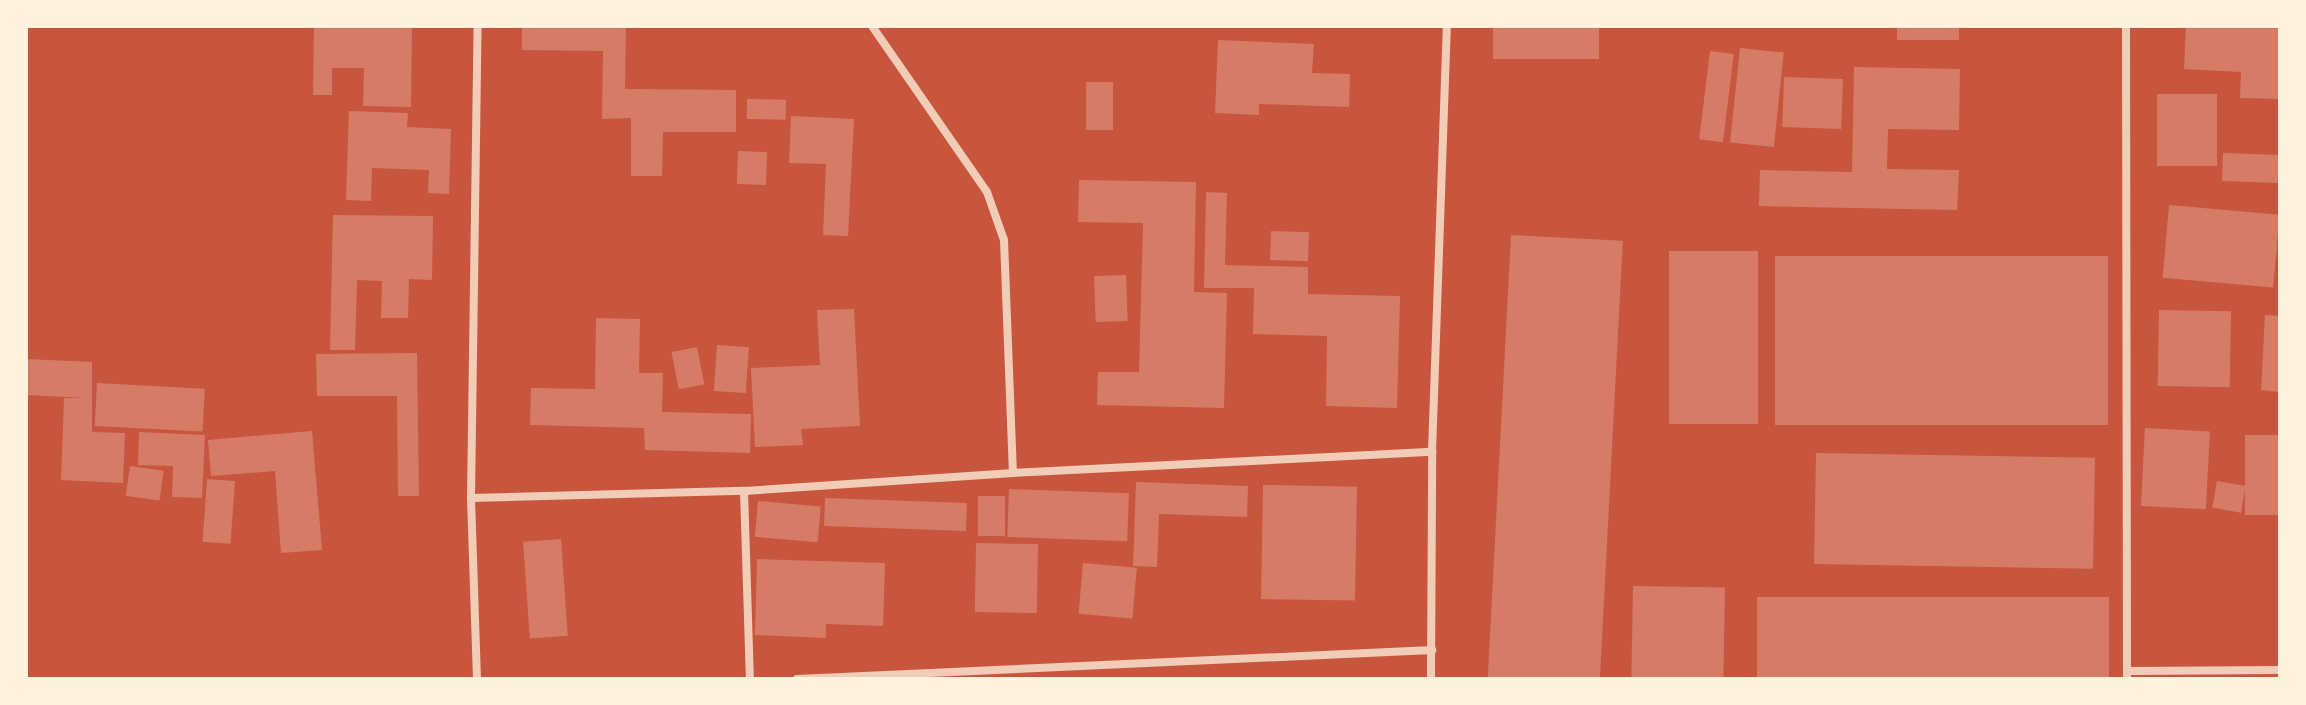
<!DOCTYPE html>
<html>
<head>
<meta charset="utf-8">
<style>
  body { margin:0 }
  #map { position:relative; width:2306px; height:705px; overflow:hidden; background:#c8553d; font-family:"Sofia Sans Condensed",sans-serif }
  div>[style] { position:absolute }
  .building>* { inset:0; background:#d67c66; transform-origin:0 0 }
  .minor>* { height:8px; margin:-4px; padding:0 4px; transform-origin:4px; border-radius:4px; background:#f1ccb7 }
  span { translate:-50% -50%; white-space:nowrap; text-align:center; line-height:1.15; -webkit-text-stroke:6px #fff3e0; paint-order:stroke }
  .frame { position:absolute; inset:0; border:28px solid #fff3e0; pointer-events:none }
</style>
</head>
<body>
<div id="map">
  <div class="building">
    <div style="clip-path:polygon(314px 26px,412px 26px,411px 107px,363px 106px,364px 68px,332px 68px,332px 95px,313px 95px)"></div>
    <div style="clip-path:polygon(522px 26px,626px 26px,625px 89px,736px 90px,736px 132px,663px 132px,662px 176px,631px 176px,631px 118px,602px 119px,603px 51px,522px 50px)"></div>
    <div style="left:1493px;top:26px;width:106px;height:33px"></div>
    <div style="left:1897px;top:26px;width:62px;height:14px"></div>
    <div style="clip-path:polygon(2186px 26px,2280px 27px,2280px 99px,2240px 98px,2241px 72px,2184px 69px)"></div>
    <div style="clip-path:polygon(1218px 40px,1314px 44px,1312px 73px,1350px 74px,1349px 107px,1259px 104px,1259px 115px,1215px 113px)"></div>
    <div style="left:1740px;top:48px;width:44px;height:95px;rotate:6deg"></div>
    <div style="left:1710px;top:51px;width:24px;height:89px;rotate:7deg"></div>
    <div style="clip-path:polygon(1854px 67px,1960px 69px,1959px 130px,1888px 129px,1887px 169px,1959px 170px,1957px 210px,1759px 206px,1760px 170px,1852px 172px)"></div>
    <div style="left:1784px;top:77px;width:59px;height:50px;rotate:2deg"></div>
    <div style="left:1086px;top:82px;width:27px;height:48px"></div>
    <div style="left:2157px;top:94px;width:60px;height:72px"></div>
    <div style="left:747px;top:99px;width:39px;height:20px;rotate:1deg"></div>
    <div style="clip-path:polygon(349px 111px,408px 113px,407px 127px,451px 129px,449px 194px,428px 193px,429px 170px,372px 168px,371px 201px,346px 200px)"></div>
    <div style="clip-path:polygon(791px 116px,854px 119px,848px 236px,823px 235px,826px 164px,789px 163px)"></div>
    <div style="left:738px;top:151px;width:29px;height:33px;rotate:2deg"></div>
    <div style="left:2223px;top:153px;width:57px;height:28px;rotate:2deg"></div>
    <div style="clip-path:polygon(1079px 180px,1196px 182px,1194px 292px,1227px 293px,1224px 408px,1097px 405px,1098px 372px,1139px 372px,1143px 223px,1078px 222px)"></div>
    <div style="clip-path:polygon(1206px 192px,1227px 193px,1225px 265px,1308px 267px,1308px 294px,1400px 296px,1397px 408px,1326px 406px,1327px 336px,1253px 334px,1254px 288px,1204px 288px)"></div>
    <div style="left:2169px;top:205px;width:111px;height:73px;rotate:5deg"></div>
    <div style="clip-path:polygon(333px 215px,433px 216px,432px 280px,409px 279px,408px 318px,381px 318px,382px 281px,357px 280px,355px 350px,330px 350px)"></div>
    <div style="left:1271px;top:231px;width:38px;height:29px;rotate:2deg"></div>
    <div style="left:1511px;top:235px;width:112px;height:445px;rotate:3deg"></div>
    <div style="left:1758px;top:251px;width:173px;height:89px;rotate:90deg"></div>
    <div style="left:1775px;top:256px;width:333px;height:169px"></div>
    <div style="left:1126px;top:275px;width:46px;height:32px;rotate:88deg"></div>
    <div style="clip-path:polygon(854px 309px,860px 426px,801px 429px,803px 445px,755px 447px,751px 368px,820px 365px,817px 310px)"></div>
    <div style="left:2159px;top:310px;width:72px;height:76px;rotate:1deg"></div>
    <div style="clip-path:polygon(2265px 315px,2280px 316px,2280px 392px,2261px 390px)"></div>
    <div style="clip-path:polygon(596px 318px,640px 319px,639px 373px,663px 373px,662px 412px,751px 414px,750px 453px,645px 450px,644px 428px,530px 425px,531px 388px,595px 389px)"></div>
    <div style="left:717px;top:345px;width:32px;height:46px;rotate:4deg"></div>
    <div style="left:697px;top:347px;width:38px;height:26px;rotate:79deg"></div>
    <div style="clip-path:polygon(417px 353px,419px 496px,398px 496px,397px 396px,317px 396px,316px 354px)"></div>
    <div style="clip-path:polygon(26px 359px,92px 362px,92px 432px,125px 433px,123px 483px,61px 480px,64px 398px,87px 398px,26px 395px)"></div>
    <div style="left:97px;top:383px;width:108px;height:43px;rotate:3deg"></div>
    <div style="left:2145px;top:428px;width:65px;height:78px;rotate:3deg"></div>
    <div style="clip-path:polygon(312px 431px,322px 550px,281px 553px,275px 471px,211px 476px,208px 440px)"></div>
    <div style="clip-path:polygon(139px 432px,205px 435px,202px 498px,172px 497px,173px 466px,138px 465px)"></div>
    <div style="left:2280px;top:435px;width:80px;height:35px;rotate:90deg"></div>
    <div style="left:1816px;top:453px;width:279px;height:111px;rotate:1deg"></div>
    <div style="left:130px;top:466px;width:34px;height:30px;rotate:8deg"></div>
    <div style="left:207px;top:479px;width:28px;height:63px;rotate:4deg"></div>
    <div style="left:2217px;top:481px;width:29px;height:27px;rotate:10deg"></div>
    <div style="clip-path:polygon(1136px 482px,1248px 486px,1247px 517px,1159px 514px,1157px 567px,1133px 566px)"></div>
    <div style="left:1263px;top:485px;width:94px;height:114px;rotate:1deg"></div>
    <div style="left:1009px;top:489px;width:120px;height:48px;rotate:2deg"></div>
    <div style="left:978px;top:496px;width:27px;height:40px"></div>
    <div style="left:825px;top:498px;width:142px;height:28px;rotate:2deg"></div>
    <div style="left:758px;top:501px;width:63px;height:36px;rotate:5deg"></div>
    <div style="left:561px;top:539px;width:97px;height:38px;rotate:86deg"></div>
    <div style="left:976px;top:543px;width:62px;height:69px;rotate:1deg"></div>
    <div style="clip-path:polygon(757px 559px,885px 563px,883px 626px,826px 624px,826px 638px,755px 635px)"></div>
    <div style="left:1083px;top:563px;width:54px;height:51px;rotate:5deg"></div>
    <div style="left:1633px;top:586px;width:92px;height:93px;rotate:1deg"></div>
    <div style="left:1757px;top:597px;width:352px;height:82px"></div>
  </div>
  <div class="minor">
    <div style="left:872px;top:26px;width:202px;rotate:55.3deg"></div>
    <div style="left:987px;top:192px;width:51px;rotate:70.5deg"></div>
    <div style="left:1004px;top:240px;width:233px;rotate:87.8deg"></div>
    <div style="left:2126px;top:26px;width:653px;rotate:89.91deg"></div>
    <div style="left:744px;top:491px;width:188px;rotate:88.2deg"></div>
    <div style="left:471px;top:498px;width:472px;rotate:-89.2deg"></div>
    <div style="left:2127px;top:671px;width:153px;rotate:-0.4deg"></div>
    <div style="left:477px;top:679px;width:181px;rotate:-91.9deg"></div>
    <div style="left:471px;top:498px;width:273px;rotate:-1.5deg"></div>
    <div style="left:744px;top:491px;width:270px;rotate:-3.8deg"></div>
    <div style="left:1013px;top:473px;width:420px;rotate:-2.9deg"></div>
    <div style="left:797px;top:679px;width:636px;rotate:-2.61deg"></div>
    <div style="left:1431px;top:679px;width:227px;rotate:-89.7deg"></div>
    <div style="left:1432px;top:452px;width:426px;rotate:-88deg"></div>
  </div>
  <div class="frame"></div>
</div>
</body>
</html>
